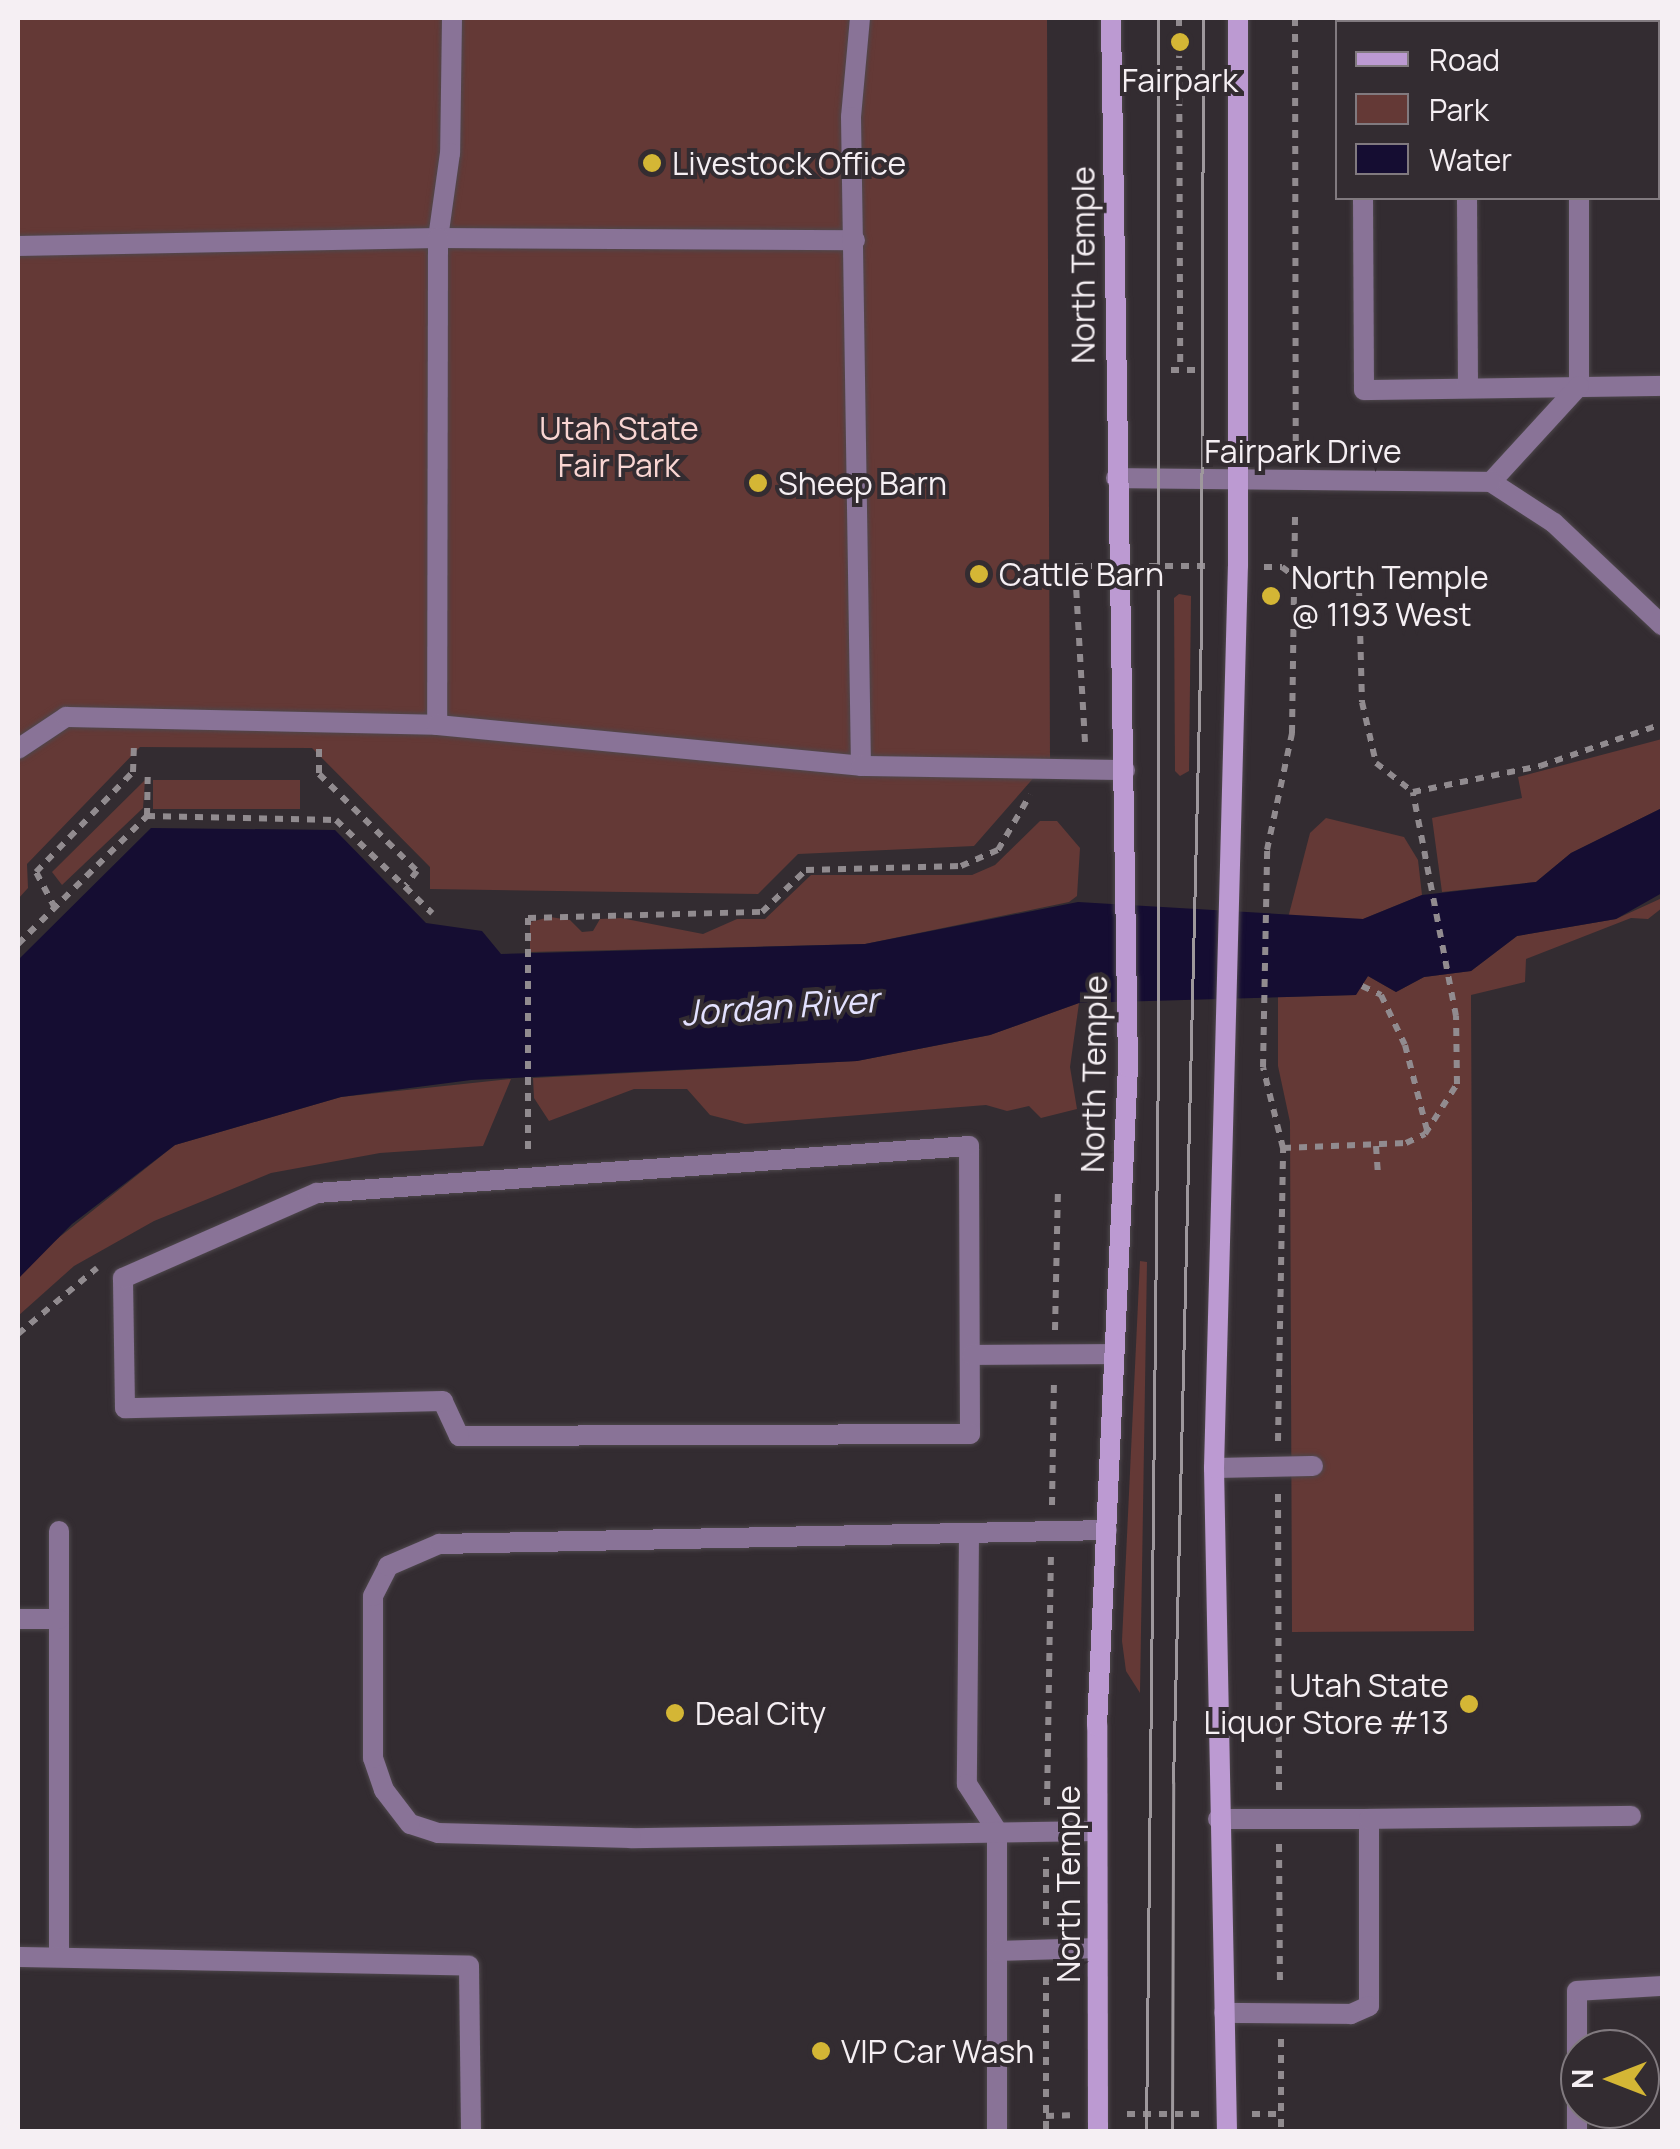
<!DOCTYPE html>
<html>
<head>
<meta charset="utf-8">
<style>
  body { margin:0 }
  #map { position:relative; width:1680px; height:2149px; overflow:hidden; background:#332c31; font-family:Manrope,sans-serif }
  div>[style] { position:absolute }
  .green>* { inset:0; background:#643936; transform-origin:0 0 }
  .water>* { inset:0; background:#150d32 }
  .path>* { height:6px; margin-top:-3px; transform-origin:0; background:repeating-linear-gradient(90deg,#918b8f 0 8px,transparent 0 16px) }
  .roads { filter:drop-shadow(0 0 2px #4e474c) drop-shadow(0 0 2px #4e474c) }
  .service>* { height:20px; margin:-10px; padding:0 10px; transform-origin:10px; border-radius:10px; background:#897397 }
  .minor>* { height:20px; margin:-10px; padding:0 10px; transform-origin:10px; border-radius:10px; background:#897397 }
  .secondary>* { height:20px; margin:-10px; padding:0 10px; transform-origin:10px; border-radius:10px; background:#bc9ad2 }
  .tram>* { height:2.5px; margin:-1.25px; padding:0 1.25px; transform-origin:1.25px; border-radius:1.25px; background:#9e989c }
  .dots>* { width:28px; height:28px; translate:-50% -50%; box-sizing:border-box; border:5px solid #332c31; border-radius:50% }
  span { translate:-50% -50%; white-space:nowrap; text-align:center; line-height:1.15; -webkit-text-stroke:8px #332c31; paint-order:stroke }
  .poi-label { font-size:32px; color:#f5eff3 }
  .left { translate:0 -50%; text-align:left }
  .right { translate:-100% -50%; text-align:right }
  .street-label { font-size:32px; color:#f5eff3 }
  .park-label { font-size:32px; color:#f9d5d2 }
  .water-label { font-size:35px; color:#e3e1ff; font-style:italic }
  .frame { position:absolute; inset:0; border:20px solid #f5eff3; pointer-events:none }
  .legend { position:absolute; left:1335px; top:20px; width:325px; height:180px; box-sizing:border-box; background:#332c31; border:2px solid #817a7f; margin:0; padding:12px 18px; list-style:none; font-size:30px; color:#f5eff3 }
  .legend li { display:flex; align-items:center; gap:20px; height:50px }
  .legend b { width:50px; border:2px solid #817a7f }
  .north { position:absolute; left:1560px; top:2029px; width:100px; height:100px; box-sizing:border-box; background:#332c31; border:2px solid #817a7f; border-radius:50%; rotate:270deg; font-size:28px; font-weight:700; line-height:40px; text-align:center; color:#f5eff3 }
  .north::after { content:''; display:block; margin:auto; width:35px; height:45px; background:#d4b635; clip-path:polygon(50% 0,100% 100%,50% 72%,0 100%) }
</style>
</head>
<body>
<div id="map">
  <div class="green">
    <div style="clip-path:polygon(18px 18px,1047px 18px,1050px 759px,974px 846px,798px 854px,758px 894px,430px 889px,430px 867px,312px 748px,140px 747px,27px 864px,28px 888px,18px 899px)"></div>
    <div style="clip-path:polygon(1179px 594px,1191px 596px,1189px 771px,1180px 776px,1175px 771px,1174px 598px)"></div>
    <div style="clip-path:polygon(1662px 739px,1662px 808px,1571px 853px,1536px 882px,1442px 892px,1432px 818px,1522px 798px,1518px 777px)"></div>
    <div style="clip-path:polygon(145px 780px,143px 808px,62px 885px,52px 872px)"></div>
    <div style="left:153px;top:780px;width:147px;height:29px"></div>
    <div style="clip-path:polygon(1326px 818px,1404px 837px,1418px 860px,1422px 895px,1363px 919px,1288px 918px,1310px 833px)"></div>
    <div style="clip-path:polygon(1040px 821px,1057px 821px,1080px 848px,1077px 896px,1069px 902px,865px 944px,530px 952px,530px 922px,550px 917px,570px 920px,582px 932px,593px 931px,600px 919px,621px 918px,703px 934px,737px 919px,765px 919px,811px 875px,972px 875px,995px 865px)"></div>
    <div style="clip-path:polygon(1662px 898px,1662px 908px,1648px 919px,1631px 918px,1526px 959px,1525px 982px,1471px 995px,1474px 1631px,1292px 1632px,1290px 1122px,1278px 1066px,1278px 997px,1355px 995px,1368px 976px,1396px 992px,1424px 977px,1471px 971px,1517px 936px,1616px 919px)"></div>
    <div style="clip-path:polygon(1079px 1003px,1070px 1067px,1077px 1109px,1041px 1118px,1029px 1106px,1007px 1111px,986px 1105px,745px 1124px,710px 1115px,687px 1089px,634px 1089px,549px 1121px,534px 1098px,533px 1078px,857px 1061px,990px 1035px)"></div>
    <div style="clip-path:polygon(511px 1079px,483px 1146px,380px 1153px,271px 1173px,154px 1221px,74px 1266px,18px 1316px,18px 1278px,37px 1255px,175px 1145px,341px 1097px)"></div>
    <div style="clip-path:polygon(1140px 1261px,1147px 1262px,1140px 1693px,1126px 1671px,1122px 1641px)"></div>
  </div>
  <div class="water">
    <div style="clip-path:polygon(1662px 808px,1662px 893px,1616px 919px,1517px 936px,1471px 971px,1424px 977px,1396px 992px,1368px 976px,1356px 995px,1079px 1003px,990px 1035px,857px 1061px,471px 1080px,341px 1097px,175px 1145px,72px 1224px,18px 1279px,18px 960px,151px 828px,335px 830px,426px 923px,482px 931px,501px 954px,865px 944px,1078px 902px,1363px 919px,1422px 895px,1536px 882px,1571px 853px)"></div>
  </div>
  <div class="path">
    <div style="left:1179px;top:18px;width:352px;rotate:89.8deg"></div>
    <div style="left:1295px;top:18px;width:433px;rotate:89.9deg"></div>
    <div style="left:1171px;top:370px;width:24px"></div>
    <div style="left:1149px;top:566px;width:63px"></div>
    <div style="left:1264px;top:567px;width:18px"></div>
    <div style="left:1282px;top:567px;width:15px;rotate:37deg"></div>
    <div style="left:1294px;top:576px;width:52px;rotate:-3.3deg"></div>
    <div style="left:1346px;top:573px;width:20px;rotate:49deg"></div>
    <div style="left:1359px;top:588px;width:114px;rotate:88.5deg"></div>
    <div style="left:1362px;top:702px;width:63px;rotate:77.1deg"></div>
    <div style="left:1376px;top:763px;width:47px;rotate:38.1deg"></div>
    <div style="left:1413px;top:792px;width:130px;rotate:-11.6deg"></div>
    <div style="left:1540px;top:766px;width:129px;rotate:-19deg"></div>
    <div style="left:1085px;top:742px;width:176px;rotate:-93.3deg"></div>
    <div style="left:1075px;top:566px;width:17px"></div>
    <div style="left:319px;top:749px;width:25px;rotate:90deg"></div>
    <div style="left:319px;top:774px;width:138px;rotate:44.7deg"></div>
    <div style="left:417px;top:871px;width:18px;rotate:128deg"></div>
    <div style="left:147px;top:816px;width:39px;rotate:-89deg"></div>
    <div style="left:55px;top:908px;width:41px;rotate:-117.8deg"></div>
    <div style="left:36px;top:872px;width:139px;rotate:-45.9deg"></div>
    <div style="left:133px;top:772px;width:24px;rotate:-88deg"></div>
    <div style="left:18px;top:944px;width:182px;rotate:-44.8deg"></div>
    <div style="left:147px;top:816px;width:189px;rotate:1.2deg"></div>
    <div style="left:336px;top:820px;width:134px;rotate:44.1deg"></div>
    <div style="left:1362px;top:986px;width:21px;rotate:25deg"></div>
    <div style="left:1381px;top:995px;width:55px;rotate:64.4deg"></div>
    <div style="left:1405px;top:1045px;width:88px;rotate:75.5deg"></div>
    <div style="left:1376px;top:1146px;width:31px;rotate:86deg"></div>
    <div style="left:1283px;top:1148px;width:123px;rotate:-2.3deg"></div>
    <div style="left:1406px;top:1143px;width:21px;rotate:-25deg"></div>
    <div style="left:1425px;top:1134px;width:59px;rotate:-57.4deg"></div>
    <div style="left:1457px;top:1084px;width:68px;rotate:-90.8deg"></div>
    <div style="left:1456px;top:1016px;width:228px;rotate:-100.9deg"></div>
    <div style="left:528px;top:1149px;width:231px;rotate:-90deg"></div>
    <div style="left:528px;top:918px;width:234px;rotate:-1.5deg"></div>
    <div style="left:762px;top:912px;width:61px;rotate:-43.7deg"></div>
    <div style="left:806px;top:870px;width:155px;rotate:-1.5deg"></div>
    <div style="left:961px;top:866px;width:40px;rotate:-23.4deg"></div>
    <div style="left:998px;top:850px;width:64px;rotate:-59.8deg"></div>
    <div style="left:1055px;top:1330px;width:144px;rotate:-88.8deg"></div>
    <div style="left:18px;top:1334px;width:103px;rotate:-39.9deg"></div>
    <div style="left:1278px;top:1441px;width:293px;rotate:-89deg"></div>
    <div style="left:1283px;top:1148px;width:83px;rotate:-103.9deg"></div>
    <div style="left:1263px;top:1067px;width:217px;rotate:-88.9deg"></div>
    <div style="left:1267px;top:850px;width:120px;rotate:-77.9deg"></div>
    <div style="left:1292px;top:733px;width:224px;rotate:-89.2deg"></div>
    <div style="left:1278px;top:1494px;width:297px;rotate:89.8deg"></div>
    <div style="left:1052px;top:1505px;width:123px;rotate:-89.1deg"></div>
    <div style="left:1047px;top:1805px;width:248px;rotate:-89.1deg"></div>
    <div style="left:1279px;top:1844px;width:142px;rotate:89.6deg"></div>
    <div style="left:1046px;top:1925px;width:68px;rotate:-90deg"></div>
    <div style="left:1046px;top:1977px;width:155px;rotate:90deg"></div>
    <div style="left:1281px;top:2039px;width:93px;rotate:90deg"></div>
    <div style="left:1127px;top:2114px;width:73px"></div>
    <div style="left:1252px;top:2114px;width:29px"></div>
    <div style="left:1046px;top:2116px;width:24px;rotate:-2deg"></div>
  </div>
  <div class="roads">
    <div class="service">
      <div style="left:452px;top:18px;width:135px;rotate:90.8deg"></div>
      <div style="left:450px;top:153px;width:86px;rotate:98deg"></div>
      <div style="left:438px;top:238px;width:417px;rotate:0.3deg"></div>
      <div style="left:860px;top:18px;width:99px;rotate:95.2deg"></div>
      <div style="left:851px;top:117px;width:649px;rotate:89.12deg"></div>
      <div style="left:1362px;top:18px;width:4px;rotate:90deg"></div>
      <div style="left:1466px;top:18px;width:4px;rotate:90deg"></div>
      <div style="left:1579px;top:22px;width:4px;rotate:-90deg"></div>
      <div style="left:1363px;top:198px;width:192px;rotate:89.7deg"></div>
      <div style="left:1364px;top:390px;width:298px;rotate:-0.8deg"></div>
      <div style="left:1467px;top:198px;width:190px;rotate:89.7deg"></div>
      <div style="left:1579px;top:198px;width:188px;rotate:90deg"></div>
      <div style="left:1579px;top:386px;width:130px;rotate:132.5deg"></div>
      <div style="left:1491px;top:482px;width:75px;rotate:33.1deg"></div>
      <div style="left:1554px;top:523px;width:149px;rotate:43.4deg"></div>
      <div style="left:18px;top:246px;width:420px;rotate:-1.1deg"></div>
      <div style="left:438px;top:238px;width:487px;rotate:90.1deg"></div>
      <div style="left:18px;top:749px;width:58px;rotate:-33.7deg"></div>
      <div style="left:66px;top:717px;width:371px;rotate:1.2deg"></div>
      <div style="left:437px;top:725px;width:426px;rotate:5.5deg"></div>
      <div style="left:861px;top:766px;width:264px;rotate:0.9deg"></div>
      <div style="left:969px;top:1146px;width:288px;rotate:89.8deg"></div>
      <div style="left:970px;top:1434px;width:511px;rotate:179.78deg"></div>
      <div style="left:459px;top:1436px;width:38px;rotate:-115deg"></div>
      <div style="left:443px;top:1401px;width:318px;rotate:178.7deg"></div>
      <div style="left:125px;top:1408px;width:130px;rotate:-90.9deg"></div>
      <div style="left:123px;top:1278px;width:212px;rotate:-23.7deg"></div>
      <div style="left:317px;top:1193px;width:654px;rotate:-4.12deg"></div>
      <div style="left:972px;top:1355px;width:142px;rotate:-0.4deg"></div>
      <div style="left:1214px;top:1468px;width:99px;rotate:-1.2deg"></div>
      <div style="left:59px;top:1531px;width:425px;rotate:90deg"></div>
      <div style="left:969px;top:1534px;width:250px;rotate:90.5deg"></div>
      <div style="left:967px;top:1784px;width:56px;rotate:57.4deg"></div>
      <div style="left:997px;top:1831px;width:120px;rotate:90deg"></div>
      <div style="left:18px;top:1619px;width:41px"></div>
      <div style="left:1218px;top:1819px;width:151px"></div>
      <div style="left:1369px;top:1819px;width:187px;rotate:90deg"></div>
      <div style="left:1369px;top:2006px;width:20px;rotate:156deg"></div>
      <div style="left:1351px;top:2014px;width:127px;rotate:-179.5deg"></div>
      <div style="left:1369px;top:1819px;width:262px;rotate:-0.7deg"></div>
      <div style="left:1097px;top:1831px;width:466px;rotate:179.1deg"></div>
      <div style="left:631px;top:1838px;width:193px;rotate:-178.5deg"></div>
      <div style="left:438px;top:1833px;width:29px;rotate:-162deg"></div>
      <div style="left:410px;top:1824px;width:43px;rotate:-127.4deg"></div>
      <div style="left:384px;top:1790px;width:34px;rotate:-109deg"></div>
      <div style="left:373px;top:1758px;width:162px;rotate:-90deg"></div>
      <div style="left:373px;top:1596px;width:34px;rotate:-63deg"></div>
      <div style="left:388px;top:1566px;width:56px;rotate:-23.3deg"></div>
      <div style="left:439px;top:1544px;width:668px;rotate:-1.2deg"></div>
      <div style="left:18px;top:1957px;width:451px;rotate:1.1deg"></div>
      <div style="left:469px;top:1966px;width:166px;rotate:89.3deg"></div>
      <div style="left:997px;top:2132px;width:181px;rotate:-90deg"></div>
      <div style="left:997px;top:1951px;width:100px;rotate:-1.7deg"></div>
      <div style="left:1577px;top:2132px;width:141px;rotate:-90deg"></div>
      <div style="left:1577px;top:1991px;width:85px;rotate:-3.4deg"></div>
    </div>
    <div class="minor">
      <div style="left:1116px;top:478px;width:375px;rotate:0.6deg"></div>
    </div>
    <div class="secondary">
      <div style="left:1098px;top:2132px;width:406px;rotate:-90.1deg"></div>
      <div style="left:1097px;top:1726px;width:660px;rotate:-87.31deg"></div>
      <div style="left:1128px;top:1067px;width:1049px;rotate:-90.93deg"></div>
      <div style="left:1227px;top:2132px;width:664px;rotate:-91.12deg"></div>
      <div style="left:1214px;top:1468px;width:902px;rotate:-88.48deg"></div>
      <div style="left:1238px;top:566px;width:548px;rotate:-90deg"></div>
    </div>
  </div>
  <div class="tram">
    <div style="left:1146px;top:2132px;width:1066px;rotate:-89.36deg"></div>
    <div style="left:1158px;top:1066px;width:1048px;rotate:-90deg"></div>
    <div style="left:1172px;top:2132px;width:349px;rotate:-89.8deg"></div>
    <div style="left:1173px;top:1783px;width:1153px;rotate:-88.61deg"></div>
    <div style="left:1201px;top:630px;width:612px;rotate:-89.81deg"></div>
  </div>
  <div class="dots">
    <div style="left:1180px;top:42px;background:#d4b635"></div>
    <div style="left:652px;top:163px;background:#d4b635"></div>
    <div style="left:758px;top:483px;background:#d4b635"></div>
    <div style="left:979px;top:574px;background:#d4b635"></div>
    <div style="left:1271px;top:596px;background:#d4b635"></div>
    <div style="left:1469px;top:1704px;background:#d4b635"></div>
    <div style="left:675px;top:1713px;background:#d4b635"></div>
    <div style="left:821px;top:2051px;background:#d4b635"></div>
  </div>
  <div class="poi-label">
    <span style="left:1180px;top:80px">Fairpark</span>
    <span class="left" style="left:672px;top:163px">Livestock Office</span>
    <span class="left" style="left:778px;top:483px">Sheep Barn</span>
    <span class="left" style="left:999px;top:574px">Cattle Barn</span>
    <span class="left" style="left:1291px;top:596px">North Temple<br>@ 1193 West</span>
    <span class="right" style="left:1449px;top:1704px">Utah State<br>Liquor Store #13</span>
    <span class="left" style="left:695px;top:1713px">Deal City</span>
    <span class="left" style="left:841px;top:2051px">VIP Car Wash</span>
  </div>
  <div class="street-label">
    <span style="left:1083px;top:265px;rotate:-90deg">North Temple</span>
    <span style="left:1303px;top:451px">Fairpark Drive</span>
    <span style="left:1094px;top:1074px;rotate:-89deg">North Temple</span>
    <span style="left:1068px;top:1884px;rotate:-90deg">North Temple</span>
  </div>
  <div class="park-label">
    <span style="left:619px;top:447px">Utah State<br>Fair Park</span>
  </div>
  <div class="water-label">
    <span style="left:780px;top:1006px;rotate:-4deg">Jordan River</span>
  </div>
  <div class="frame"></div>
  <ul class="legend">
  <li><b style="height:12px;background:#bc9ad2"></b>Road</li>
  <li><b style="height:28px;background:#643936"></b>Park</li>
  <li><b style="height:28px;background:#150d32"></b>Water</li>
  </ul>
  <div class="north">N</div>
</div>
</body>
</html>
